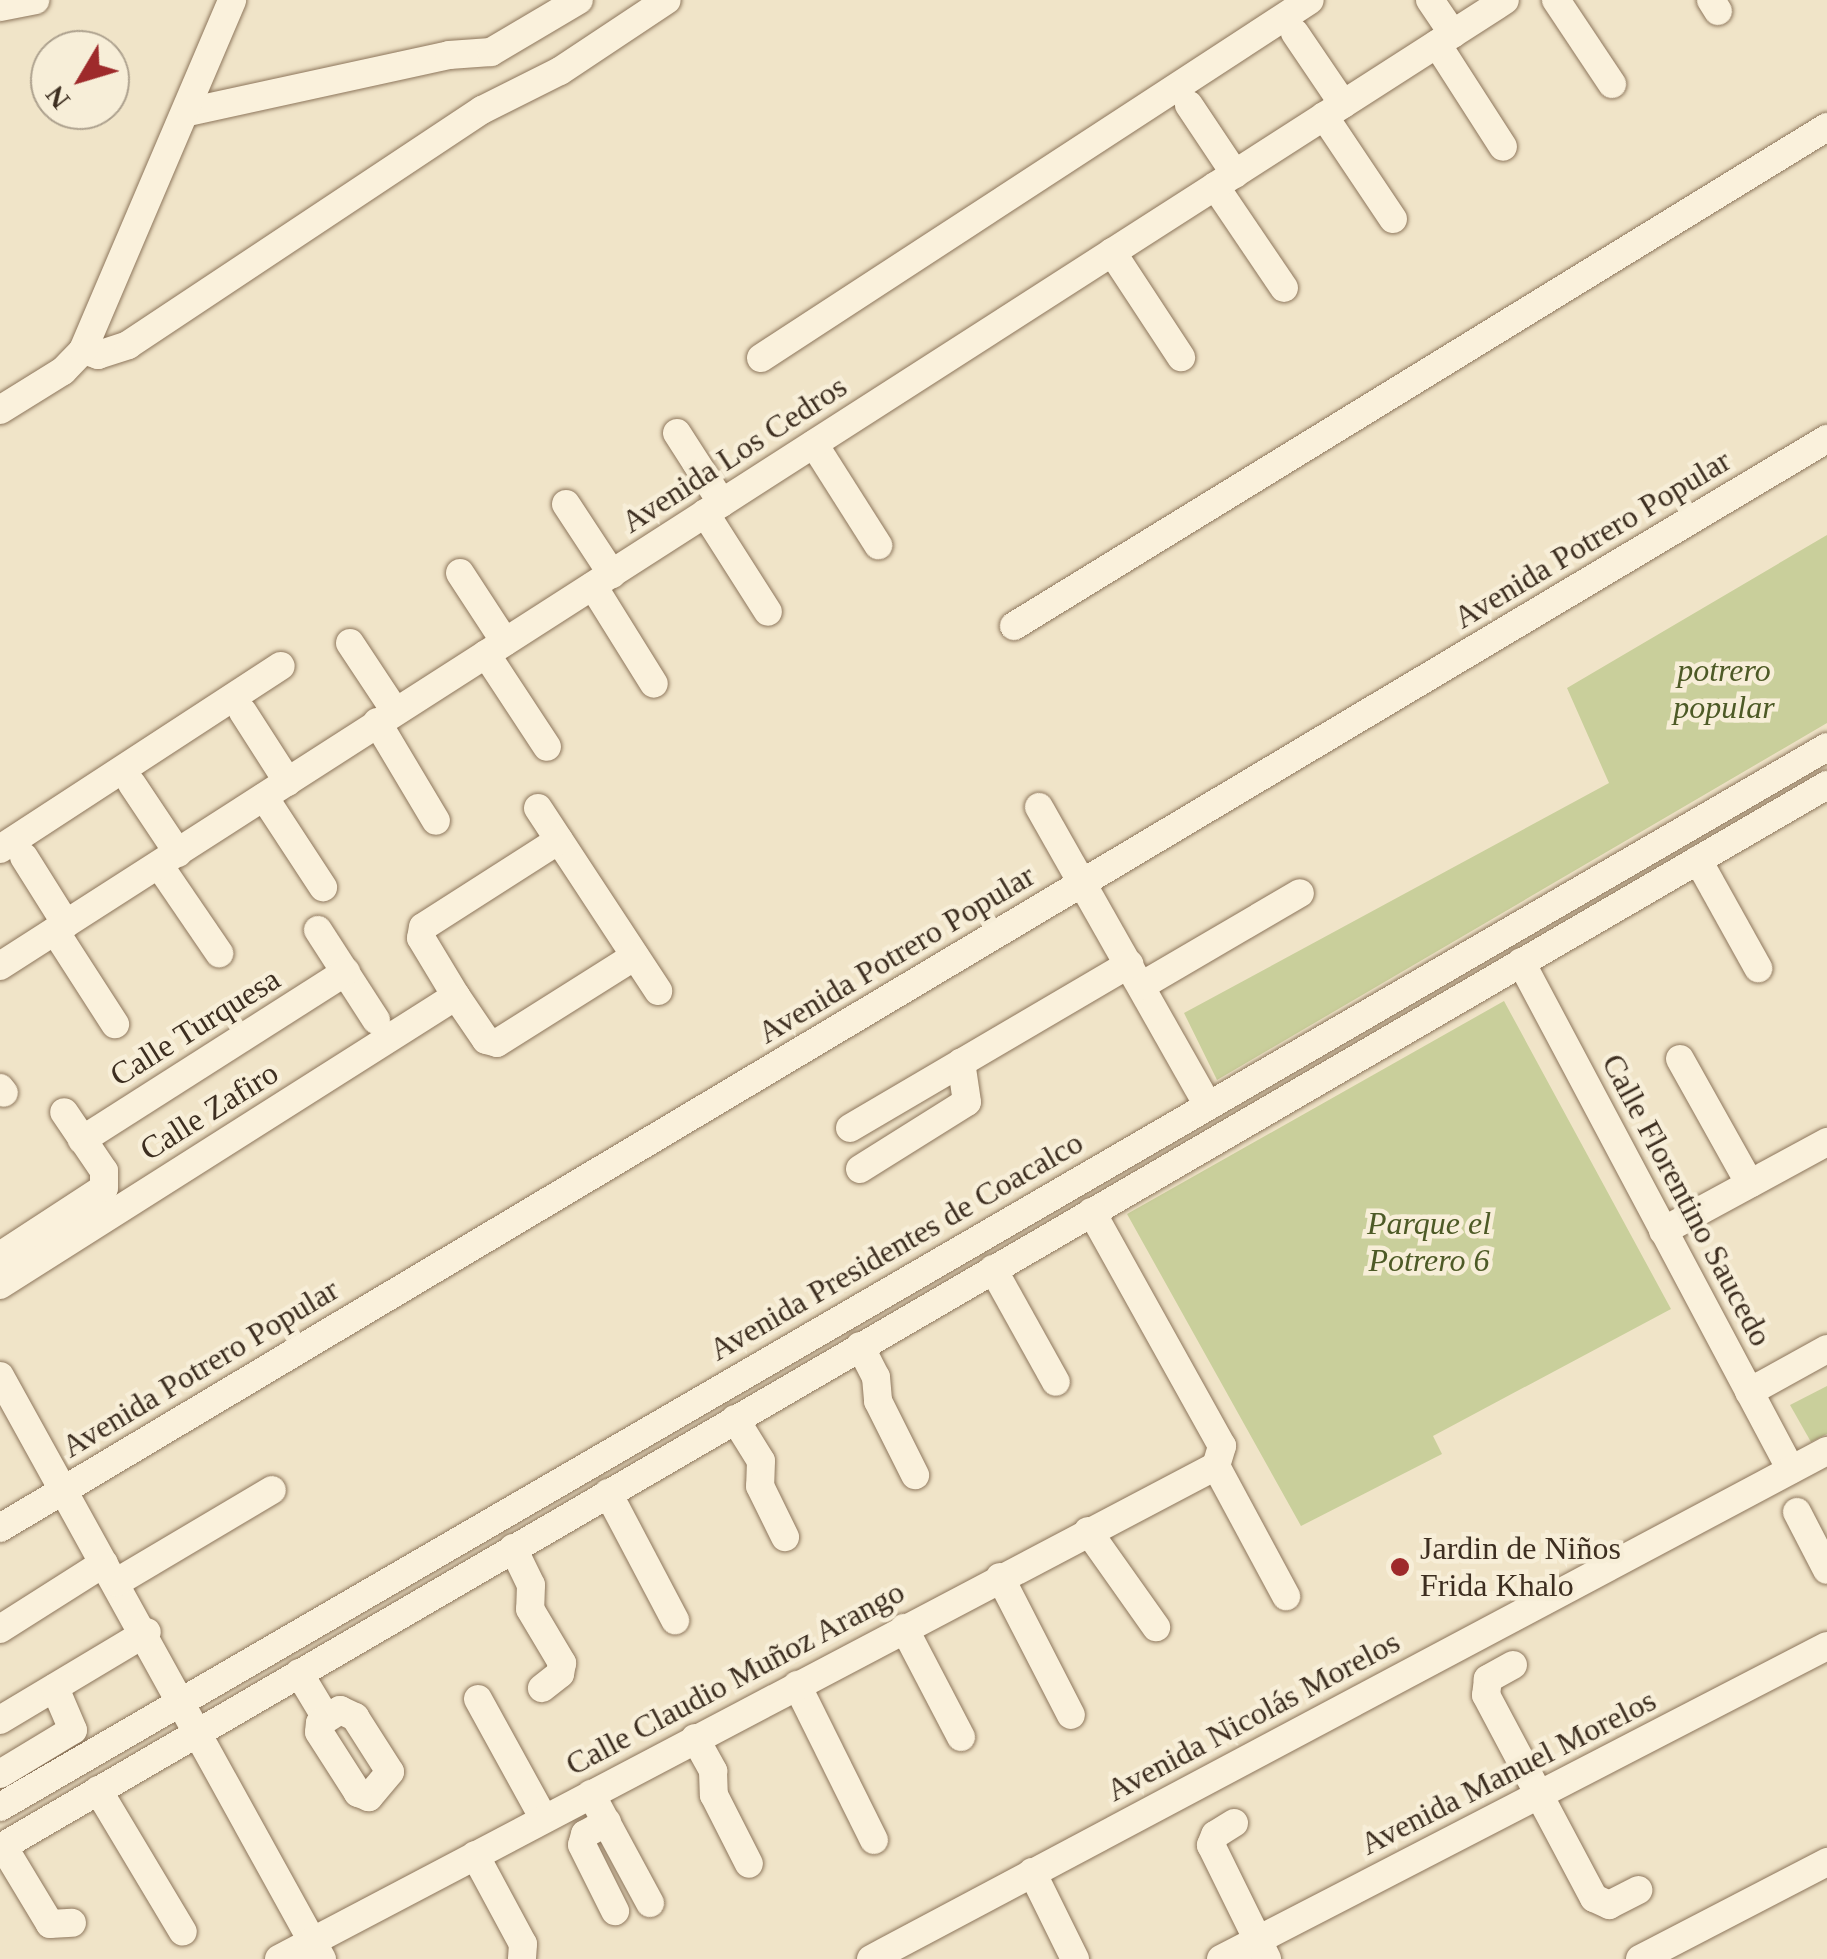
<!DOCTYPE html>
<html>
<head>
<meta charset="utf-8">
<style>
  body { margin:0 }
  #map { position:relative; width:1827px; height:1959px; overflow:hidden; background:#f0e4c8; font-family:"Times New Roman",serif }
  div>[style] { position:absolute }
  .green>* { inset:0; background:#c9cf9b }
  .roads { filter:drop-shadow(0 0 2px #8d765c) drop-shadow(0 0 2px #8d765c) }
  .minor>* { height:28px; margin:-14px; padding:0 14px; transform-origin:14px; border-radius:14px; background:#faf1dc }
  .dots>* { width:28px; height:28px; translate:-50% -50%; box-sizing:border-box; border:5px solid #f7eed8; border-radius:50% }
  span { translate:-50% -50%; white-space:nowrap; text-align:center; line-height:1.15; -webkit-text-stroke:9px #f7eed8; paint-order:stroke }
  .street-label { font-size:32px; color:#3d2e20 }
  .park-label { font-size:32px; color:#4d5a26; font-style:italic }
  .poi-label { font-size:32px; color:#3d2e20 }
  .left { translate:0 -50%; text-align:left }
  .north { position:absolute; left:30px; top:30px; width:100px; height:100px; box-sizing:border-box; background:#f7eed8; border:2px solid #ada18e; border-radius:50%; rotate:232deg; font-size:28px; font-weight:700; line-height:40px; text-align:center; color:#3d2e20 }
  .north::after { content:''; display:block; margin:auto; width:35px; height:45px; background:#9e2a2b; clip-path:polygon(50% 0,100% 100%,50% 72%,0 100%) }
</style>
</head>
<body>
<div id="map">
  <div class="green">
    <div style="clip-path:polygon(1827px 535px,1827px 723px,1217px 1080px,1184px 1013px,1609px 783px,1567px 688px)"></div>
    <div style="clip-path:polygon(1504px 1001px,1671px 1309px,1433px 1436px,1442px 1454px,1301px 1526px,1127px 1214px)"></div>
    <div style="clip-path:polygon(1827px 1386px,1827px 1434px,1811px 1442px,1790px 1405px)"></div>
  </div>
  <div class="roads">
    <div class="minor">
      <div style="left:1430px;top:0;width:41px;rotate:55.9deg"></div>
      <div style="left:1556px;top:0;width:101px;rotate:56.3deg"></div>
      <div style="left:1711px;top:0;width:13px;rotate:58deg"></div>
      <div style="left:0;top:7px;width:36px;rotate:-11deg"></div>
      <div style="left:1295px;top:33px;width:86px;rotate:55.9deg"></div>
      <div style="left:1437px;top:44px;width:122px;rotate:57.3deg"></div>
      <div style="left:1189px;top:105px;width:83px;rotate:56.3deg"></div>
      <div style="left:188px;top:112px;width:267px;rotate:-12.3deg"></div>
      <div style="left:449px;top:55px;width:42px;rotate:-4.1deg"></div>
      <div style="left:491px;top:52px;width:102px;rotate:-30.6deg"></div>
      <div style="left:1324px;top:116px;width:124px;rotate:56.2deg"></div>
      <div style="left:1215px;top:186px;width:123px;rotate:55.9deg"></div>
      <div style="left:1112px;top:252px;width:126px;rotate:56.7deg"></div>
      <div style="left:83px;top:350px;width:16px;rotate:18deg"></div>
      <div style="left:98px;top:355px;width:32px;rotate:-18deg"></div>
      <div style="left:128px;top:345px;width:425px;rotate:-33.6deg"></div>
      <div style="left:482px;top:110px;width:87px;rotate:-26.6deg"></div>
      <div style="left:560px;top:71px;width:128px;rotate:-33.6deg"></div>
      <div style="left:761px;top:358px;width:655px;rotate:-33.11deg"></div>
      <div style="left:0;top:410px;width:74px;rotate:-31.8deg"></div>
      <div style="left:63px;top:371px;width:29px;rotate:-46deg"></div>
      <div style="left:83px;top:350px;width:380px;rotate:-66.9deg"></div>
      <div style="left:677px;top:433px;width:83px;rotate:57.3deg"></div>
      <div style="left:814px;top:444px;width:120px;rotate:57.6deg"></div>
      <div style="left:566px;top:504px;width:84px;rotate:56.7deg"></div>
      <div style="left:705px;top:513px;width:117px;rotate:57.5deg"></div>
      <div style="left:460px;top:573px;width:82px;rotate:56.9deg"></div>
      <div style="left:593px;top:586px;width:115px;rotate:58.1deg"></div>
      <div style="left:1014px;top:626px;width:954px;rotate:-31.54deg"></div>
      <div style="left:350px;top:643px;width:82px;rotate:56.5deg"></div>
      <div style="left:486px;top:654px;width:111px;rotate:56.7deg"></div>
      <div style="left:243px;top:712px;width:83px;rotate:57.3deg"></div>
      <div style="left:377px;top:722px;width:115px;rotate:59.2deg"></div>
      <div style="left:132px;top:784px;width:83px;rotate:56.3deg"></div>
      <div style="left:264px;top:797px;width:108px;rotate:56.8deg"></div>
      <div style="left:1039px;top:807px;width:343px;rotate:60.5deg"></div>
      <div style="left:538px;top:808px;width:219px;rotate:56.7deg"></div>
      <div style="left:559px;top:840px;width:161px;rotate:147.4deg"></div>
      <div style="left:423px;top:927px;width:11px;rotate:100deg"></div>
      <div style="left:421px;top:938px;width:68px;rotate:58.9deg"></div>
      <div style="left:456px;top:996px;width:53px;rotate:55.7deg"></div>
      <div style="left:486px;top:1040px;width:11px;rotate:15deg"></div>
      <div style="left:497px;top:1043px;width:163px;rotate:-32.2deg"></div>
      <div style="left:0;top:849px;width:335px;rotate:-33.1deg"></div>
      <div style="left:24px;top:857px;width:79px;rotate:57.9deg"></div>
      <div style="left:1698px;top:860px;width:124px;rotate:60.9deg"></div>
      <div style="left:159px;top:865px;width:107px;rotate:55.7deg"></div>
      <div style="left:318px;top:930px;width:107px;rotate:57.2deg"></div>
      <div style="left:55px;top:931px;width:111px;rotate:57.2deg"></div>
      <div style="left:1521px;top:962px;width:575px;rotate:62.01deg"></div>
      <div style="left:0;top:966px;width:1788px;rotate:-32.69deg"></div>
      <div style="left:1141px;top:986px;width:184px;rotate:-30.3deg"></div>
      <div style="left:1680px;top:1059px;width:143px;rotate:60.8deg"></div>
      <div style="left:0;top:1088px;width:6px;rotate:51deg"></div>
      <div style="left:850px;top:1128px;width:324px;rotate:-30.4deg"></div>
      <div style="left:82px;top:1140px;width:313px;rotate:-32.5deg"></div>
      <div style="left:860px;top:1169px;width:126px;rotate:-32.1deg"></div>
      <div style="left:967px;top:1102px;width:40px;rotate:-98.5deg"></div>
      <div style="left:1663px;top:1231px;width:187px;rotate:-28.5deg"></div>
      <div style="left:0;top:1256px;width:124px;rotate:-33.2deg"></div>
      <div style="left:104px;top:1188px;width:17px;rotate:-90deg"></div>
      <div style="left:104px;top:1171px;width:71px;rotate:-124.1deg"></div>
      <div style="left:993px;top:1269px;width:129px;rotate:60.9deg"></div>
      <div style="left:0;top:1285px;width:540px;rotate:-32.37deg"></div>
      <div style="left:860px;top:1346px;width:35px;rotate:63deg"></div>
      <div style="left:876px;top:1377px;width:24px;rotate:85deg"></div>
      <div style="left:878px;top:1401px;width:83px;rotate:63.4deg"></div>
      <div style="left:0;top:1376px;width:666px;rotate:61.09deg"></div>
      <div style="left:1749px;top:1392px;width:89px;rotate:-28.9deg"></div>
      <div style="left:735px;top:1419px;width:49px;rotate:58.2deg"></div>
      <div style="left:761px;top:1461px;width:25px;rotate:92deg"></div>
      <div style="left:760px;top:1486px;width:57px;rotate:63.9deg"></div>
      <div style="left:1216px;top:1466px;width:148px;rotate:61.7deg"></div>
      <div style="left:608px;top:1493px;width:144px;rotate:62.2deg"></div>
      <div style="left:1797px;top:1512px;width:65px;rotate:62.7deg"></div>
      <div style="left:0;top:1528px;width:2127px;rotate:-30.8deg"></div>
      <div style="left:1088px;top:1531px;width:118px;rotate:54.7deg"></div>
      <div style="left:513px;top:1548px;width:41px;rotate:64.1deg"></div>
      <div style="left:531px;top:1585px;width:24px;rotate:92deg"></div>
      <div style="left:530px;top:1609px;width:63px;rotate:59.3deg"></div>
      <div style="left:562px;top:1663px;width:11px;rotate:100deg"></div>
      <div style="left:560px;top:1674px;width:23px;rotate:142deg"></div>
      <div style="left:1000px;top:1577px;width:155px;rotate:62.8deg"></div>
      <div style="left:117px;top:1582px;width:180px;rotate:-30.7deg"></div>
      <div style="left:904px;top:1628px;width:123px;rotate:62.4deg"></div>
      <div style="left:0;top:1629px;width:123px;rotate:-32.4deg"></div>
      <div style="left:1513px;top:1665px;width:29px;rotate:151deg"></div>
      <div style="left:1488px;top:1679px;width:16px;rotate:97deg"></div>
      <div style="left:1486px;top:1695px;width:230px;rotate:62deg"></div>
      <div style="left:1594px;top:1898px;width:17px;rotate:25deg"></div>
      <div style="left:1609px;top:1905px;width:33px;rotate:-27deg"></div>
      <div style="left:299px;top:1673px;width:52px;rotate:59deg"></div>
      <div style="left:797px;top:1685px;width:173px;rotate:63.6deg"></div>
      <div style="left:478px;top:1699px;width:137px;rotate:61.2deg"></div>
      <div style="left:340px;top:1710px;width:17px;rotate:25deg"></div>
      <div style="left:355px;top:1717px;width:65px;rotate:57.5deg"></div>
      <div style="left:390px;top:1772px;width:33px;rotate:130deg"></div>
      <div style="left:369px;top:1797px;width:12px;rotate:-160deg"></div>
      <div style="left:358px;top:1793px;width:72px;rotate:-122.6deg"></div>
      <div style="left:319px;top:1732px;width:9px;rotate:-84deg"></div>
      <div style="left:320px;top:1723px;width:24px;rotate:-33deg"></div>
      <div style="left:0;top:1720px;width:171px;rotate:-30.9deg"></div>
      <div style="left:695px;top:1738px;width:38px;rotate:61deg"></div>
      <div style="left:713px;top:1771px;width:24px;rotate:88deg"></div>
      <div style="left:714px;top:1795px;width:77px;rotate:63.1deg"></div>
      <div style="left:0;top:1774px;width:85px;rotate:-31.1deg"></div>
      <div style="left:73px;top:1730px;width:46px;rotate:-113.2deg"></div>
      <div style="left:98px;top:1790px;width:165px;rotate:59.1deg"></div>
      <div style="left:591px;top:1794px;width:124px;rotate:61.6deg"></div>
      <div style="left:0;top:1807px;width:2112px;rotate:-30.12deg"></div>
      <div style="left:607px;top:1822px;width:25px;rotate:151deg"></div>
      <div style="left:585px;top:1834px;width:11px;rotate:105deg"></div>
      <div style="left:582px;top:1845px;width:74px;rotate:63.4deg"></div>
      <div style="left:1234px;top:1823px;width:22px;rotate:148deg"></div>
      <div style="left:1215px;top:1835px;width:11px;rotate:112deg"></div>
      <div style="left:1211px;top:1845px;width:127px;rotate:63.8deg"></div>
      <div style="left:3px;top:1846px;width:91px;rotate:58.9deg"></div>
      <div style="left:50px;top:1924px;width:22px;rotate:-3deg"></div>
      <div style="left:0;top:1848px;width:2114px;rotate:-30.19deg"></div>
      <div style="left:475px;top:1855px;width:101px;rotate:61.7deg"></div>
      <div style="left:523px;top:1944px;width:15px;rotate:94deg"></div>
      <div style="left:1032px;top:1872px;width:97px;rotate:63.7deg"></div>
      <div style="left:279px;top:1959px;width:1059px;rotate:-27.75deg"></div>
      <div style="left:1216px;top:1466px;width:21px;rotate:-73deg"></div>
      <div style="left:1222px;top:1446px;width:268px;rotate:-119.1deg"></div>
      <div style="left:871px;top:1959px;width:1083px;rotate:-27.99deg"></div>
      <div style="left:1221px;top:1959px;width:682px;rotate:-27.32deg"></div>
      <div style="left:1640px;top:1959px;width:211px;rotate:-27.4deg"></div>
    </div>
  </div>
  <div class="dots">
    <div style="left:1400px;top:1567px;background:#9e2a2b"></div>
  </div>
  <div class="street-label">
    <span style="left:734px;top:454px;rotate:-33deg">Avenida Los Cedros</span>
    <span style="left:1592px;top:539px;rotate:-31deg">Avenida Potrero Popular</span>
    <span style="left:896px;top:954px;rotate:-31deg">Avenida Potrero Popular</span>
    <span style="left:195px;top:1027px;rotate:-32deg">Calle Turquesa</span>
    <span style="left:209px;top:1111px;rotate:-32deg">Calle Zafiro</span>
    <span style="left:1687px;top:1200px;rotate:62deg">Calle Florentino Saucedo</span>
    <span style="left:896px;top:1246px;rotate:-30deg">Avenida Presidentes de Coacalco</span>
    <span style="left:200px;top:1368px;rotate:-31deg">Avenida Potrero Popular</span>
    <span style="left:735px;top:1678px;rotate:-28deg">Calle Claudio Muñoz Arango</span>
    <span style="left:1253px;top:1716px;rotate:-28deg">Avenida Nicolás Morelos</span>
    <span style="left:1508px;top:1772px;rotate:-27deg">Avenida Manuel Morelos</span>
  </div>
  <div class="park-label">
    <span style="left:1724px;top:689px">potrero<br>popular</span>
    <span style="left:1429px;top:1242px">Parque el<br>Potrero 6</span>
  </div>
  <div class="poi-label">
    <span class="left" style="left:1420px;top:1567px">Jardin de Niños<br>Frida Khalo</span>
  </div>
  <div class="north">N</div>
</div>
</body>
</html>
